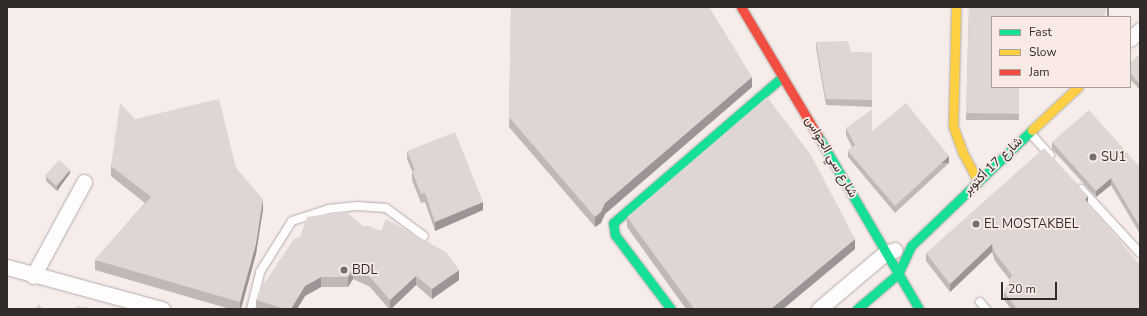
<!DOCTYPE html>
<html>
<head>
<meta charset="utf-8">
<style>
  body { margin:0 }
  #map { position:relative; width:1147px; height:316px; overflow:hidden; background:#f6edea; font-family:"Nunito Sans",Vazirmatn,sans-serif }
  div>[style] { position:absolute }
  .roads { filter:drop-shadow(0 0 1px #b2acaa) drop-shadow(0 0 1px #b2acaa) }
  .lane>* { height:8px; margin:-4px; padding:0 4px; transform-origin:4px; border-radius:4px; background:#fefcfc }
  .street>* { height:15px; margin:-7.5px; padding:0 7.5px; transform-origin:7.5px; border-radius:7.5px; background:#fefcfc }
  .fast>* { height:9px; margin:-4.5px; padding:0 4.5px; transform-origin:4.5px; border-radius:4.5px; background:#16e098 }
  .slow>* { height:9px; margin:-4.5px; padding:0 4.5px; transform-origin:4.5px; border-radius:4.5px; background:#ffcf43 }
  .jam>* { height:9px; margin:-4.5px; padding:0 4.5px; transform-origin:4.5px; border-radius:4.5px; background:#f24e42 }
  .wall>* { inset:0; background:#bfb8b7 }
  .shaded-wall>* { inset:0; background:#9b9695; transform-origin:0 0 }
  .building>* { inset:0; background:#ded6d5; transform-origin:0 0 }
  .dots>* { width:11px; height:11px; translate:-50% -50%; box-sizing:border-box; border:2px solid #faeae6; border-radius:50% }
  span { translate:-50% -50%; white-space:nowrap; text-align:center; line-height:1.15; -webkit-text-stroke:3.5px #faeae6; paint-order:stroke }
  .street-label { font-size:13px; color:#312c2a }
  .poi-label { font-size:13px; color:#312c2a }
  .left { translate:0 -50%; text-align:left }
  .frame { position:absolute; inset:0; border:8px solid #312c2a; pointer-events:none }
  .legend { position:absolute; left:991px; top:16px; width:140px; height:72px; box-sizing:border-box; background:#faeae6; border:1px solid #aa9e9b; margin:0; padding:5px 7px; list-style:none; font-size:12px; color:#312c2a }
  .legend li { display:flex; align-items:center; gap:8px; height:20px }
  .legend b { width:20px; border:1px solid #aa9e9b }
  .scale { position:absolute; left:1001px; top:282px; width:56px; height:18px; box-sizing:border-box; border:2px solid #312c2a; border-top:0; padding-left:5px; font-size:12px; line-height:14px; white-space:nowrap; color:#312c2a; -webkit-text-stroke:3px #faeae6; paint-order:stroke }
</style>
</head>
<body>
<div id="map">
  <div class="roads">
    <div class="lane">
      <div style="left:1030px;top:133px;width:30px;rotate:48deg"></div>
      <div style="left:1081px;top:189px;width:87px;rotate:47.3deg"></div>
      <div style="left:980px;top:302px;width:9px;rotate:49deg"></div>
      <div style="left:251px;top:309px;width:38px;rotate:-76deg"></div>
      <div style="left:260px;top:272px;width:60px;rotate:-57.9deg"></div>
      <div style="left:292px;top:221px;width:38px;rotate:-18deg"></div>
      <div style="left:328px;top:209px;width:29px;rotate:-6deg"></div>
      <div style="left:357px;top:206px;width:29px;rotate:4deg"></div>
      <div style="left:386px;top:208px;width:47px;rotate:36.4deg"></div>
    </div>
    <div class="street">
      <div style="left:1130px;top:39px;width:13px;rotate:-42deg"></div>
      <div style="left:7px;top:267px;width:161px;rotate:15.2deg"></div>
      <div style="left:33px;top:276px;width:107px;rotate:-61.5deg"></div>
      <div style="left:819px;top:309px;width:87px;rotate:-40.3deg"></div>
      <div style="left:885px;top:253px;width:10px;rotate:-17deg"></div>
    </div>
    <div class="fast">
      <div style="left:818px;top:136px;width:200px;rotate:59.7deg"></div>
      <div style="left:671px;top:309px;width:93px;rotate:-127.1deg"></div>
      <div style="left:615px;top:235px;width:12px;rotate:-99deg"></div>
      <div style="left:613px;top:223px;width:223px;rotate:-40.8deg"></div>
      <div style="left:857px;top:309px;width:54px;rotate:-40.5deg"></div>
      <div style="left:898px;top:274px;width:31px;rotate:-65deg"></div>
      <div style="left:911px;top:246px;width:168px;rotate:-43.8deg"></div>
    </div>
    <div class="slow">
      <div style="left:956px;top:7px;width:119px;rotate:91.4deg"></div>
      <div style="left:953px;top:126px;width:29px;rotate:70deg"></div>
      <div style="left:963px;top:153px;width:32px;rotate:62deg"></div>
      <div style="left:1032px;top:130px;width:63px;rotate:-43.1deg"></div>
    </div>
    <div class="jam">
      <div style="left:741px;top:7px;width:150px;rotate:59.2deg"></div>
    </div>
  </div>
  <div class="wall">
    <div style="clip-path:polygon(511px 7px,752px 87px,605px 214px,601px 223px,595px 227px,509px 127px)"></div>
    <div style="clip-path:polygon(969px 7px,992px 17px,1019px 87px,1019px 120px,966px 120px)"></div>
    <div style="clip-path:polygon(816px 42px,851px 52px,872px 53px,872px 107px,826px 105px,816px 48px)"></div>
    <div style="clip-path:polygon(1140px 54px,1140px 90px,1130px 79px,1130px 63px)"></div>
    <div style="clip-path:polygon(135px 119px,236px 168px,263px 209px,256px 254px,241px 309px,230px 309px,95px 270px,95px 260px,145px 203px,111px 176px,111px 166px)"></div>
    <div style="clip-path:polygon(846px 128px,872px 131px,949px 163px,895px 213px,848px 157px,848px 151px,852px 147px,846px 135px)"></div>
    <div style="clip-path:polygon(1052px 142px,1140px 166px,1140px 234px,1111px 185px,1096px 197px,1052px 149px)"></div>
    <div style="clip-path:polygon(407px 151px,483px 210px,435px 231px,425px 202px,421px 203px,412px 180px,412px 171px,407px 159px)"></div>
    <div style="clip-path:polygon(70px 173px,57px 191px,46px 181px,46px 177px)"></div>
    <div style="clip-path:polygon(1088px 203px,1140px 309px,1011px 309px,1004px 300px,1004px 292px,1010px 280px,995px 261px,992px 252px,950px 292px,926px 261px,926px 253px)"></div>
    <div style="clip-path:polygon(627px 217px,855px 249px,783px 309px,686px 309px,627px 227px)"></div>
    <div style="clip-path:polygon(363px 226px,459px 280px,432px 299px,416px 285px,391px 309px,389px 309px,370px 287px,353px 279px,348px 287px,321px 287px,305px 296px,297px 309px,256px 309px,256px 300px)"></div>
  </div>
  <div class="shaded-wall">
    <div style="left:1107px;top:7px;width:2px;height:10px"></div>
    <div style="clip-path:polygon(752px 77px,752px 87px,605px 214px,601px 223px,595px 227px,595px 217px,605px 203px)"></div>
    <div style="left:949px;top:156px;width:7px;height:74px;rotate:90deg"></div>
    <div style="clip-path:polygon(70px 170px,70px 173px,57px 191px,57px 187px)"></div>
    <div style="clip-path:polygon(1111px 178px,1111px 185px,1096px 197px,1096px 191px)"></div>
    <div style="clip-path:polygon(1088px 196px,1088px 204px,1085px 199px)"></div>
    <div style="clip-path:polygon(263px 199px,263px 209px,256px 254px,241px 309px,240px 309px,240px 302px)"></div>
    <div style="clip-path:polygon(483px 202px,483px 210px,435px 231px,435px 222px)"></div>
    <div style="clip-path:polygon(855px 239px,855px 249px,783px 309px,771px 309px)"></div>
    <div style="clip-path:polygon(992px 244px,992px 252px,950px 292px,950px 284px)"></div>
    <div style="clip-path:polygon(353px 269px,353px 279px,348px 287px,348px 277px)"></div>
    <div style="clip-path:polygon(459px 270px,459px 280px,432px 299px,432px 289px)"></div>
    <div style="clip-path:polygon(416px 276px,416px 285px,391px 309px,390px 309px,390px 300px)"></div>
    <div style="clip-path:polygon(321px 277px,321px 287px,305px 296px,297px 309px,291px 309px,305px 286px)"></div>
  </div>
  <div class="building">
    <div style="clip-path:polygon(511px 7px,709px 7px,752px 77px,605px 203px,601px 212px,595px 217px,509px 117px)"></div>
    <div style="clip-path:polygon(969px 7px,1107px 7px,1104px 17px,992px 17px,992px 87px,1019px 87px,1019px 114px,966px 113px)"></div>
    <div style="clip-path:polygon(848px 41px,851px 52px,872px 53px,872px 100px,826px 99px,816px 42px)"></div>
    <div style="clip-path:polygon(1140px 54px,1140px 84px,1130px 73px,1130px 63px)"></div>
    <div style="clip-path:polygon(767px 97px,811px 155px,855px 239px,771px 309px,694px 309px,627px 217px)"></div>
    <div style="clip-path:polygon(219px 99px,236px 168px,263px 199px,256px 244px,240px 302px,95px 260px,151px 197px,111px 166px,120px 103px,135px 119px)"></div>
    <div style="clip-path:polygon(906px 103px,949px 156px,895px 206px,848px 151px,855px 145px,846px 128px,872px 109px,872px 131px)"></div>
    <div style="clip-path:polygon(1089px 110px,1139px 166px,1140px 166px,1140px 227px,1111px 178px,1096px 191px,1052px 142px)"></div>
    <div style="clip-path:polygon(455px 132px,483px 202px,435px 222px,425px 193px,421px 194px,412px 171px,415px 170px,407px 151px)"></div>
    <div style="clip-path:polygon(1044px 148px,1088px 196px,1085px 199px,1140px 265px,1140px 309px,1017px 309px,1004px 292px,1012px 275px,995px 253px,992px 244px,950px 284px,926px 253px)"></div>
    <div style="left:59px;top:160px;width:15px;height:21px;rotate:42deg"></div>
    <div style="clip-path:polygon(345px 211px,363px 226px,369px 226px,381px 231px,386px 219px,446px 252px,459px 270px,432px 289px,416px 276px,390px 300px,370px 277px,353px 269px,348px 277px,321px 277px,305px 286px,291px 309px,285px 309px,256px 300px,259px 291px,294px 239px,300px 237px,307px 217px)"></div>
    <div style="clip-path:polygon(39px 304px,43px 309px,34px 309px)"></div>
    <div style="clip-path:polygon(78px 306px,100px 309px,74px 309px)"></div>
  </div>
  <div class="dots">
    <div style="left:1093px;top:157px;background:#76706d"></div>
    <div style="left:976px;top:224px;background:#76706d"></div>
    <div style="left:344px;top:270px;background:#76706d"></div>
  </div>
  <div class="street-label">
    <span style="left:831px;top:157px;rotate:60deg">شارع سي الحواس</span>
    <span style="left:993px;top:166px;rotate:-44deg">شارع 17 أكتوبر</span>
  </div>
  <div class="poi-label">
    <span class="left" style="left:1101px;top:157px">SU1</span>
    <span class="left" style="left:984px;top:224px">EL MOSTAKBEL</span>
    <span class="left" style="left:352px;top:270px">BDL</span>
  </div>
  <div class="frame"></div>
  <ul class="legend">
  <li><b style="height:5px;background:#16e098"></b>Fast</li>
  <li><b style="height:5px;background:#ffcf43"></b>Slow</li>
  <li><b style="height:5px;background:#f24e42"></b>Jam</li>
  </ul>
  <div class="scale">20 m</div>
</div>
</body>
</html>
